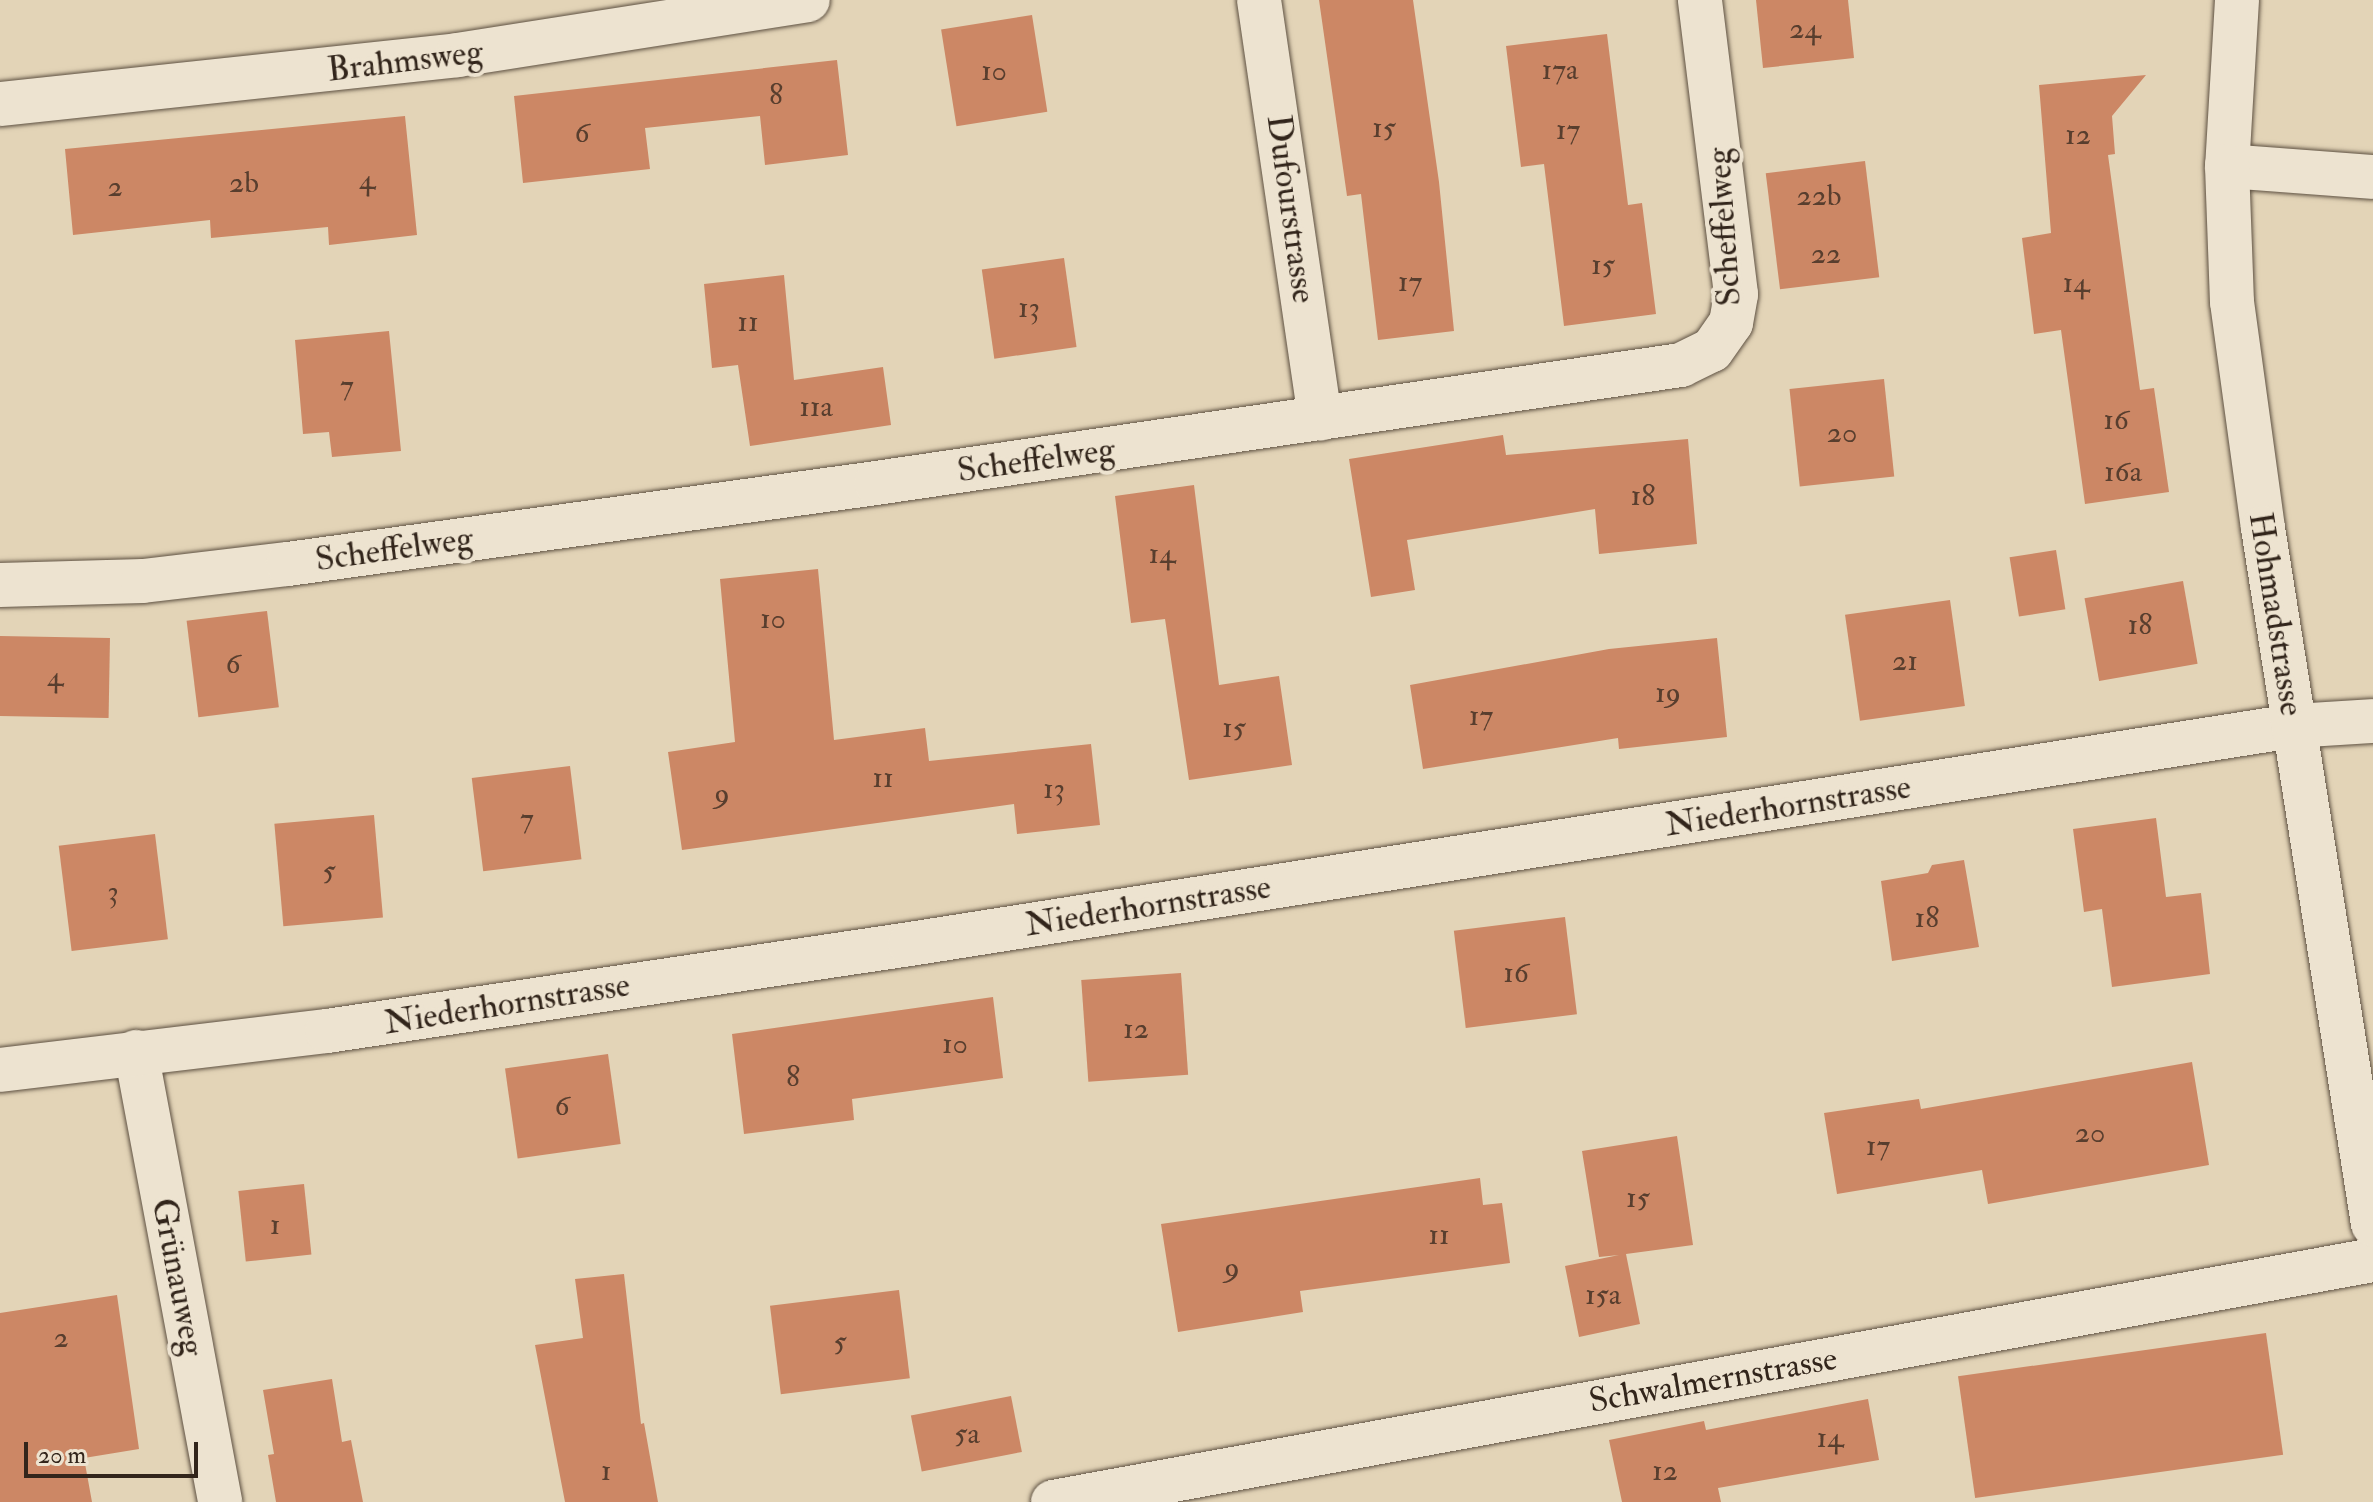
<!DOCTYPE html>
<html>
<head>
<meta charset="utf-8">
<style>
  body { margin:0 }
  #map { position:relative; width:2373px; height:1502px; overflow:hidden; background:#e3d4b7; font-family:"IM FELL Double Pica",serif }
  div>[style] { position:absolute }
  .building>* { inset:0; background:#cc8765; transform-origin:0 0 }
  .roads { filter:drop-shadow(0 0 2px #5e5142) drop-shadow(0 0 2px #5e5142) }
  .street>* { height:44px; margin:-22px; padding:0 22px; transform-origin:22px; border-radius:22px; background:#ede3d0 }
  .secondary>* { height:44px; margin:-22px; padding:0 22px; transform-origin:22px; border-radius:22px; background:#ede3d0 }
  span { translate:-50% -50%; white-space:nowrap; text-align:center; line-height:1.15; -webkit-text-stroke:8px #ede3d0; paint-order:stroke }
  .number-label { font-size:30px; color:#583e2e }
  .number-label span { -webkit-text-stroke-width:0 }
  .street-label { font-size:34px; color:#32251b }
  .scale { position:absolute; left:24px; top:1442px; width:174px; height:36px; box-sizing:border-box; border:4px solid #32251b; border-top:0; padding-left:10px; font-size:24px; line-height:28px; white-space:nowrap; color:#32251b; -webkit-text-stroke:6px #ede3d0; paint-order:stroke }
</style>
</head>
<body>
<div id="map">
  <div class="building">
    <div style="clip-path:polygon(1319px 0,1413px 0,1439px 182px,1454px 331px,1378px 340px,1361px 194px,1347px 196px)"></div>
    <div style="clip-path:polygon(1756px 0,1848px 0,1854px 58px,1763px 68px)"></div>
    <div style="left:1032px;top:15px;width:98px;height:92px;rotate:81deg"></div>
    <div style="clip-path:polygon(1607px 34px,1628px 205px,1642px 203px,1656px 314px,1564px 326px,1544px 164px,1521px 167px,1506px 46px)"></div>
    <div style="clip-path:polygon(837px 60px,848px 155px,765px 165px,760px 116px,645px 128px,650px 169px,523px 183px,514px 96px)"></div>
    <div style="clip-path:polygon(2146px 75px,2112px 116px,2115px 154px,2108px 155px,2140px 390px,2154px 388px,2169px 492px,2085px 504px,2061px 330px,2034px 334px,2022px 238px,2051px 233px,2039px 85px)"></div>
    <div style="clip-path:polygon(405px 116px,417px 235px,329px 245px,328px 227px,211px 238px,210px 220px,73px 235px,65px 149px)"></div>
    <div style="left:1865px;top:161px;width:117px;height:100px;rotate:83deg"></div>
    <div style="left:1064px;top:258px;width:90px;height:83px;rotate:82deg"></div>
    <div style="clip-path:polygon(784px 275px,794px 380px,883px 367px,891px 425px,750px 446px,738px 365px,712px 368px,704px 284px)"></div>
    <div style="clip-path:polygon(389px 331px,401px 451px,332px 457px,329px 432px,303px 434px,295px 340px)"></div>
    <div style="left:1884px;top:379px;width:98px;height:95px;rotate:84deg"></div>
    <div style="clip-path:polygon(1503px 435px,1506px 455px,1688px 439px,1697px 544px,1599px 554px,1595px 509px,1407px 540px,1415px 590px,1371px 597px,1349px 459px)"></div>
    <div style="clip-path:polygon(1194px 485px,1219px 685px,1279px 676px,1292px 765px,1189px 780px,1165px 619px,1131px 623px,1115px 496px)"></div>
    <div style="left:2056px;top:550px;width:60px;height:47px;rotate:81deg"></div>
    <div style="clip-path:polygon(818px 569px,834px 740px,925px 728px,929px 761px,1091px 744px,1100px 825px,1017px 834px,1014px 804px,682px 850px,668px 752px,735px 742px,720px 579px)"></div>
    <div style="left:2183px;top:581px;width:84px;height:100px;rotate:80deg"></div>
    <div style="left:1950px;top:600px;width:107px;height:106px;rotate:82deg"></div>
    <div style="left:267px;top:611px;width:97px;height:81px;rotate:83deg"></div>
    <div style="left:0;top:636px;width:110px;height:80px;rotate:1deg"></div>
    <div style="clip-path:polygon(1717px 638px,1727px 737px,1619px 749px,1618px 738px,1423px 769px,1410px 685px,1609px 649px)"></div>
    <div style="left:570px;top:766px;width:94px;height:99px;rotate:83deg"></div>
    <div style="left:374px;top:815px;width:103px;height:100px;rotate:85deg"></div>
    <div style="clip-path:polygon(2156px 818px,2166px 897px,2201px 893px,2210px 974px,2112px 987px,2102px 909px,2084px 912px,2073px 829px)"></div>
    <div style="left:155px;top:834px;width:106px;height:97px;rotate:83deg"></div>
    <div style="clip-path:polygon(1964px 860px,1979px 947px,1892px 961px,1881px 881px,1928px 873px,1932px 865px)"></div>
    <div style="left:1565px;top:917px;width:98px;height:112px;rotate:83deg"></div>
    <div style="left:1181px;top:973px;width:102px;height:100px;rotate:86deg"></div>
    <div style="clip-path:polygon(993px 997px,1003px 1078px,852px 1099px,854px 1120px,744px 1134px,732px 1034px)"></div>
    <div style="left:608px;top:1054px;width:91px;height:104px;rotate:82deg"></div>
    <div style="clip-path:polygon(2192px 1062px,2209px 1165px,1988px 1204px,1982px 1170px,1837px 1194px,1824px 1113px,1919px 1099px,1921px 1109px)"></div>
    <div style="clip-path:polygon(1677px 1136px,1693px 1245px,1626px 1254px,1640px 1324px,1579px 1337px,1565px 1266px,1619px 1255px,1599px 1257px,1582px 1151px)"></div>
    <div style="clip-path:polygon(1480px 1178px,1483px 1205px,1502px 1203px,1510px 1263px,1300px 1291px,1303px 1312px,1178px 1332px,1161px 1224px)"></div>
    <div style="left:304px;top:1184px;width:71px;height:66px;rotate:84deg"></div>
    <div style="clip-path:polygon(624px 1274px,641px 1424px,644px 1423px,658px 1502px,565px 1502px,535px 1345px,583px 1338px,575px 1279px)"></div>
    <div style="left:899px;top:1290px;width:89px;height:130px;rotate:83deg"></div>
    <div style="clip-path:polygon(117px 1295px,139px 1449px,84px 1458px,92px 1502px,0 1502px,0 1313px)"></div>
    <div style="left:2266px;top:1333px;width:123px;height:311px;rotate:82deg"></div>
    <div style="clip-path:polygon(332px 1379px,342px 1442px,351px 1440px,363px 1502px,276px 1502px,268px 1455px,274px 1454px,263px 1390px)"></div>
    <div style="left:1011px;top:1396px;width:57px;height:102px;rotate:79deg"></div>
    <div style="clip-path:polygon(1868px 1399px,1879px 1460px,1718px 1488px,1721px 1502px,1622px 1502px,1609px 1440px,1704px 1421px,1706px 1430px)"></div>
  </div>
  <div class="roads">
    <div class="street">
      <div style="left:1259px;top:0;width:423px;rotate:81.7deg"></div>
      <div style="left:0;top:104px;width:460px;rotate:-6.1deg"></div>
      <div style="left:457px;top:55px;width:355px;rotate:-8.9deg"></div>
      <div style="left:2227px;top:166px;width:146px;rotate:4.3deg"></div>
      <div style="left:0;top:585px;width:143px;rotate:-1.6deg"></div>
      <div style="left:143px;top:581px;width:146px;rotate:-6.7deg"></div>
      <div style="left:288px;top:564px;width:594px;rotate:-7.84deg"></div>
      <div style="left:876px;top:483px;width:814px;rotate:-8.34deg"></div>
      <div style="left:1681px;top:365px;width:34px;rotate:-26deg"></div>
      <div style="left:1712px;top:350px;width:33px;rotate:-55deg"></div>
      <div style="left:1731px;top:323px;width:29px;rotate:-80deg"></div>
      <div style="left:1736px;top:294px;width:296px;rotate:-97deg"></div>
      <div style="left:136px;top:1052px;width:458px;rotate:79.4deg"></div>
      <div style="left:0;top:1070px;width:329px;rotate:-6.8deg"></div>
      <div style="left:327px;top:1031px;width:589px;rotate:-8.49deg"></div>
      <div style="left:910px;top:944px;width:1400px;rotate:-8.96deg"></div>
      <div style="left:2293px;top:726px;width:80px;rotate:-3.6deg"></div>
      <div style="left:1053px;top:1502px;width:1342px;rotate:-10.39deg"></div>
    </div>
    <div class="secondary">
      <div style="left:2237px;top:0;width:166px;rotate:93.4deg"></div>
      <div style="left:2227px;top:166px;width:136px;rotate:87.9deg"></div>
      <div style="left:2232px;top:302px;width:228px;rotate:82.2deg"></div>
      <div style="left:2263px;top:528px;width:705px;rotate:81.02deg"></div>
    </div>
  </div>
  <div class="number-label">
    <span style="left:1805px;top:29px">24</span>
    <span style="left:1560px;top:70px">17a</span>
    <span style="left:994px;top:71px">10</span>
    <span style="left:776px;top:95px">8</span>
    <span style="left:1384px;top:128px">15</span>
    <span style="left:1568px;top:130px">17</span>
    <span style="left:582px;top:133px">6</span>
    <span style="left:2078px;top:135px">12</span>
    <span style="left:367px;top:180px">4</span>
    <span style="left:244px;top:183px">2b</span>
    <span style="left:115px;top:187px">2</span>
    <span style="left:1819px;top:196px">22b</span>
    <span style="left:1826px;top:254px">22</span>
    <span style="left:1603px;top:265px">15</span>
    <span style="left:1410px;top:282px">17</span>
    <span style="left:2076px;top:283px">14</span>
    <span style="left:1029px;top:308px">13</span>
    <span style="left:748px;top:322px">11</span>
    <span style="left:347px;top:386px">7</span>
    <span style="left:816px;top:407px">11a</span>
    <span style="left:2116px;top:420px">16</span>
    <span style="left:1842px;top:433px">20</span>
    <span style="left:2123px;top:472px">16a</span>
    <span style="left:1643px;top:496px">18</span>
    <span style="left:1162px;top:554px">14</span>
    <span style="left:773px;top:619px">10</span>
    <span style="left:2140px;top:625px">18</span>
    <span style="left:1905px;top:661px">21</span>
    <span style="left:233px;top:664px">6</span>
    <span style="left:55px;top:677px">4</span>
    <span style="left:1668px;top:693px">19</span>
    <span style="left:1481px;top:716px">17</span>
    <span style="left:1234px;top:728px">15</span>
    <span style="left:883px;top:778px">11</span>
    <span style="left:1054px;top:789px">13</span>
    <span style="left:722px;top:794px">9</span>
    <span style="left:527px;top:819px">7</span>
    <span style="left:329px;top:871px">5</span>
    <span style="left:113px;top:892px">3</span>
    <span style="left:1927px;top:918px">18</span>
    <span style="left:1516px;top:973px">16</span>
    <span style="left:1136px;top:1029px">12</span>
    <span style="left:955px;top:1044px">10</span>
    <span style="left:793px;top:1077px">8</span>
    <span style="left:562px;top:1106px">6</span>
    <span style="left:2090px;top:1133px">20</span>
    <span style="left:1878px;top:1146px">17</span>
    <span style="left:1638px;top:1198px">15</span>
    <span style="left:275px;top:1225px">1</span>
    <span style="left:1439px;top:1235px">11</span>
    <span style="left:1232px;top:1268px">9</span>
    <span style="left:1603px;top:1295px">15a</span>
    <span style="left:61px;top:1338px">2</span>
    <span style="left:840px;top:1342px">5</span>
    <span style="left:967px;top:1434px">5a</span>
    <span style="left:1830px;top:1438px">14</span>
    <span style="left:606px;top:1471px">1</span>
    <span style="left:1665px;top:1471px">12</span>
  </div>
  <div class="street-label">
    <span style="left:405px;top:61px;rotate:-7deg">Brahmsweg</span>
    <span style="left:1291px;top:209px;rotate:82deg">Dufourstrasse</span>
    <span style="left:1724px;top:227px;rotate:-94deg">Scheffelweg</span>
    <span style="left:1036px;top:460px;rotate:-8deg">Scheffelweg</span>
    <span style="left:394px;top:549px;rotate:-8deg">Scheffelweg</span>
    <span style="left:2276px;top:614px;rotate:81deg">Hohmadstrasse</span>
    <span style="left:1788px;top:806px;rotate:-9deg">Niederhornstrasse</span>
    <span style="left:1148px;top:906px;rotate:-9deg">Niederhornstrasse</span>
    <span style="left:507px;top:1004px;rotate:-9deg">Niederhornstrasse</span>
    <span style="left:178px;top:1277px;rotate:79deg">Grünauweg</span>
    <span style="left:1713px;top:1380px;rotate:-10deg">Schwalmernstrasse</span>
  </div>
  <div class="scale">20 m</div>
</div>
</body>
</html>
